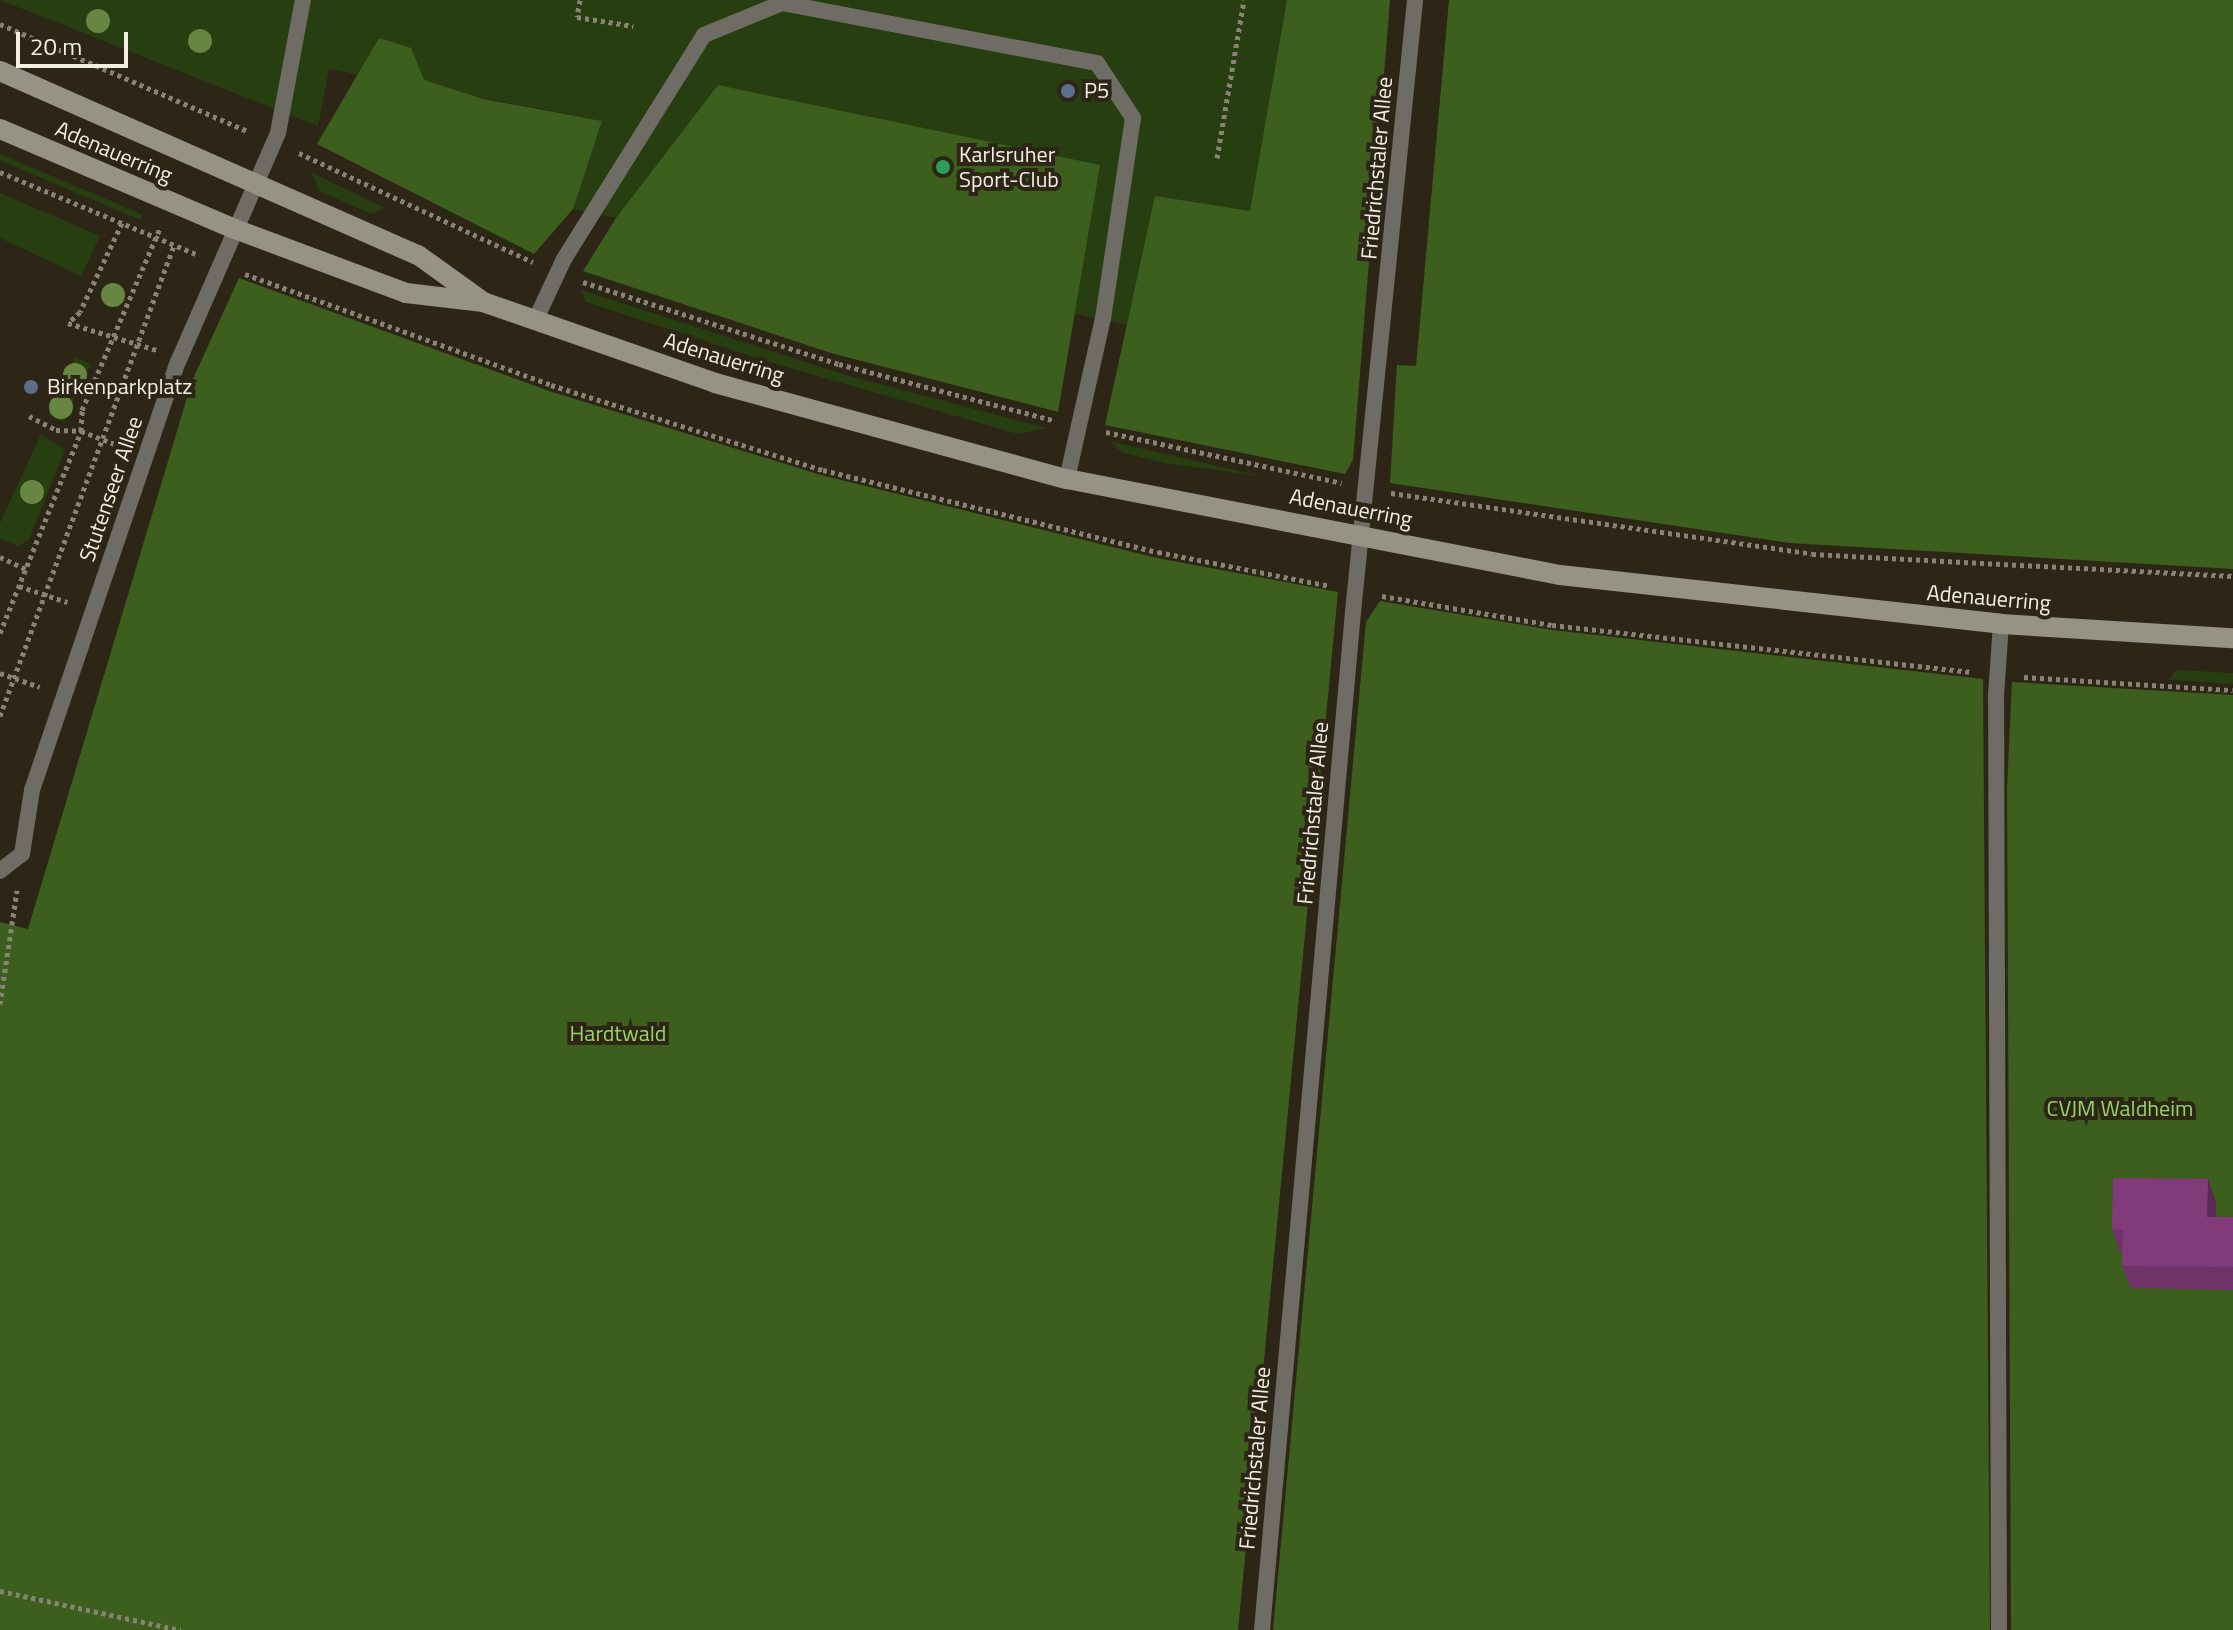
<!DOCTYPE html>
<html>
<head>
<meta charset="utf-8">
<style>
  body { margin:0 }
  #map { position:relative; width:2233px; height:1630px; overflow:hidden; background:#2d2617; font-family:"Titillium Web",sans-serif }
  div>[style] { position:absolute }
  .green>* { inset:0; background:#263e10; transform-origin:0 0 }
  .forest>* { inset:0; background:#3c5f1d }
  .path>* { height:5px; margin-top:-2.5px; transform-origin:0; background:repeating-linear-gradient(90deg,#898377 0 4px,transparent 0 8px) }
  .service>* { height:16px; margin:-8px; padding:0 8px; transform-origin:8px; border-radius:8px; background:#6e6c64 }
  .secondary>* { height:20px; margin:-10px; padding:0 10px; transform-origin:10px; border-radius:10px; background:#969286 }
  .trees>* { width:24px; height:24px; margin:-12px; border-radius:50%; background:#668642 }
  .wall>* { inset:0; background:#703369 }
  .shaded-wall>* { inset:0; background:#5b2955 }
  .building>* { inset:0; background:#823b7a }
  .dots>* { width:22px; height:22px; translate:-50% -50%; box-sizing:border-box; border:4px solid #2d2617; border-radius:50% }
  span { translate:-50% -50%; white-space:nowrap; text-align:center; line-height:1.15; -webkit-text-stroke:8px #2d2617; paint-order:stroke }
  .poi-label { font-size:22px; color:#f2eee4 }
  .left { translate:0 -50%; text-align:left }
  .street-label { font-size:22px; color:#f2eee4 }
  .park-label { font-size:22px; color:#95d465 }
  .scale { position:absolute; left:16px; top:32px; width:112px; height:36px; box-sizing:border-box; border:4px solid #f2eee4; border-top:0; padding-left:10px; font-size:24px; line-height:28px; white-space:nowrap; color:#f2eee4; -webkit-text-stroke:6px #2d2617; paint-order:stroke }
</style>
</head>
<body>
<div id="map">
  <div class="green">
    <div style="clip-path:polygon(0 0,1319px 0,1277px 356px,573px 209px,602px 121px,329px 69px,318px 126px)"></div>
    <div style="left:0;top:154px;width:155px;height:6px;rotate:23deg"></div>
    <div style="clip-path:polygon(312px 173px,385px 208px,372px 214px,319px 191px)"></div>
    <div style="clip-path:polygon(0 193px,100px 236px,81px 276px,0 238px)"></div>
    <div style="clip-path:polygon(581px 290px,846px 375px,1046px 428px,1018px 434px,766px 361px,586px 302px)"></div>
    <div style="left:75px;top:357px;width:17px;height:64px;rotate:25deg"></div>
    <div style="clip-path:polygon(41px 434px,65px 450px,29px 540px,18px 546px,0 539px,0 523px)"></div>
    <div style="clip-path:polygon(1109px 441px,1235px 470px,1259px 476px,1165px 463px,1121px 452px)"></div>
    <div style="clip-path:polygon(2176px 670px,2233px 673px,2233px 684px,2168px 680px)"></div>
  </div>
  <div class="forest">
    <div style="clip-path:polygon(1287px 0,1390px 0,1353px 460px,1345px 474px,1105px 425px,1155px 196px,1250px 211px)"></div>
    <div style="clip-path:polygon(1449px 0,2233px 0,2233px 569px,1790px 543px,1390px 483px,1397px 365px,1416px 366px)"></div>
    <div style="clip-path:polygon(379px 38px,411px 48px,424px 80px,483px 99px,602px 121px,573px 209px,534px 254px,317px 144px)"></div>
    <div style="clip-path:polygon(718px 85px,1100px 165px,1058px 412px,831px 353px,583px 271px,616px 218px)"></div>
    <div style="clip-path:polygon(239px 278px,549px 391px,821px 475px,1157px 558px,1338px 592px,1238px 1630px,0 1630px,0 922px,28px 929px,192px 381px)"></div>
    <div style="clip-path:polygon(1380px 601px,1552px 630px,1983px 679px,1990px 1630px,1273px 1630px,1366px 622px)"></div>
    <div style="clip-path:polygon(2012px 682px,2233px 695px,2233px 1630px,2011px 1630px,2007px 788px)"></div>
  </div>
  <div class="path">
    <div style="left:580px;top:0;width:17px;rotate:100deg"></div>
    <div style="left:577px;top:17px;width:57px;rotate:9.1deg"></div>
    <div style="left:0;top:24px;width:271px;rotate:23.4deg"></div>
    <div style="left:299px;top:153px;width:258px;rotate:25deg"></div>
    <div style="left:1217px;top:158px;width:160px;rotate:-80.3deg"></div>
    <div style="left:0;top:172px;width:215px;rotate:22.7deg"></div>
    <div style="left:122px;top:223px;width:98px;rotate:115.3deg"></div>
    <div style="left:80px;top:312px;width:16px;rotate:137deg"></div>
    <div style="left:68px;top:323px;width:93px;rotate:16.9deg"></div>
    <div style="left:245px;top:274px;width:326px;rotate:19.9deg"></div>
    <div style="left:551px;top:385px;width:285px;rotate:17.4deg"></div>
    <div style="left:823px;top:470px;width:345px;rotate:13.8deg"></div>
    <div style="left:1158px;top:552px;width:174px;rotate:11.2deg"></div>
    <div style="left:583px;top:282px;width:269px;rotate:17.8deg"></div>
    <div style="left:839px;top:364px;width:221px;rotate:14.7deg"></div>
    <div style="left:29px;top:416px;width:30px;rotate:27deg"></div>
    <div style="left:56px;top:430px;width:25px;rotate:2deg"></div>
    <div style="left:81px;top:431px;width:45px;rotate:20.9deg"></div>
    <div style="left:1106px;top:432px;width:241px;rotate:12.2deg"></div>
    <div style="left:1391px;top:493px;width:425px;rotate:8.2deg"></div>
    <div style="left:1812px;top:554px;width:422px;rotate:3deg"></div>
    <div style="left:0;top:557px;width:29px;rotate:25deg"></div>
    <div style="left:19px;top:586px;width:51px;rotate:18.4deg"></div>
    <div style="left:1382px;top:596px;width:172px;rotate:9.7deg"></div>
    <div style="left:1552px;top:625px;width:422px;rotate:6.4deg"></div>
    <div style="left:0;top:633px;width:218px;rotate:-68.1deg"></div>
    <div style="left:81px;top:431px;width:21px;rotate:-87deg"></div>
    <div style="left:82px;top:410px;width:200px;rotate:-66.8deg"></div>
    <div style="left:0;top:673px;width:42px;rotate:19.3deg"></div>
    <div style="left:2024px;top:677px;width:209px;rotate:3.6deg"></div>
    <div style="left:0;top:716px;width:502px;rotate:-69.72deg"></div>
    <div style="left:0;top:1004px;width:115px;rotate:-81.5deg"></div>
    <div style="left:0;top:1591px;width:185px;rotate:12.2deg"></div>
  </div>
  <div class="service">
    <div style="left:535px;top:321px;width:68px;rotate:-64.9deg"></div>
    <div style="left:564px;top:259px;width:264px;rotate:-58deg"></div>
    <div style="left:704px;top:35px;width:84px;rotate:-22.3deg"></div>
    <div style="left:782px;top:3px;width:321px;rotate:10.8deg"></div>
    <div style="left:1097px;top:63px;width:66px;rotate:56.8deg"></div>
    <div style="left:1133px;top:118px;width:202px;rotate:98.5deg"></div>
    <div style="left:1103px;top:318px;width:165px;rotate:102.6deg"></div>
    <div style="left:0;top:871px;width:28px;rotate:-38deg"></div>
    <div style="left:22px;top:854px;width:65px;rotate:-81.1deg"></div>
    <div style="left:32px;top:790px;width:452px;rotate:-71.2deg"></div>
    <div style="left:178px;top:362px;width:250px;rotate:-66.4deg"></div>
    <div style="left:278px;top:133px;width:135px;rotate:-79.4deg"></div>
    <div style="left:1262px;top:1630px;width:1032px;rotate:-84.89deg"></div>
    <div style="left:1354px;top:602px;width:605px;rotate:-84.21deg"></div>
    <div style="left:1999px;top:1630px;width:935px;rotate:-90.18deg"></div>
    <div style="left:1996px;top:695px;width:71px;rotate:-86deg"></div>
  </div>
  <div class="secondary">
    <div style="left:0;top:71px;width:457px;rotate:23.8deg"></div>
    <div style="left:418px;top:255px;width:79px;rotate:35.7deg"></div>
    <div style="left:0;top:129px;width:255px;rotate:23.1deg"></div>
    <div style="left:235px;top:229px;width:183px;rotate:20.5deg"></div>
    <div style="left:406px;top:293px;width:78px;rotate:6.7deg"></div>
    <div style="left:483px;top:302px;width:246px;rotate:19.2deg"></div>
    <div style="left:715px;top:383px;width:365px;rotate:15.3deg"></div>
    <div style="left:1067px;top:479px;width:502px;rotate:11.02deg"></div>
    <div style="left:1560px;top:575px;width:444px;rotate:6.3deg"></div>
    <div style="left:2001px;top:624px;width:232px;rotate:3.5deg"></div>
  </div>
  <div class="trees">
    <div style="left:98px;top:21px"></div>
    <div style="left:200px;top:41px"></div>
    <div style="left:113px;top:295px"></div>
    <div style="left:75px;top:375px"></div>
    <div style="left:61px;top:407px"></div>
    <div style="left:32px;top:492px"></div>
  </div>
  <div class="wall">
    <div style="clip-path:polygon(2216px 1202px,2215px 1217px,2233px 1217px,2233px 1290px,2131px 1288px,2122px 1266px,2123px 1252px,2120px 1252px,2112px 1229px)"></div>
  </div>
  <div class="shaded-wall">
    <div style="clip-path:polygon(2208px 1179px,2216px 1202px,2215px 1234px,2207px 1217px)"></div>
  </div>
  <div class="building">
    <div style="clip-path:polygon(2113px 1178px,2208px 1179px,2207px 1217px,2233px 1217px,2233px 1267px,2122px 1266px,2123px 1230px,2112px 1229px)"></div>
  </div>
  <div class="dots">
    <div style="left:1068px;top:91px;background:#5c6f8a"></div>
    <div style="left:943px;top:167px;background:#2e9e5b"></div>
    <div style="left:31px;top:387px;background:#5c6f8a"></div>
  </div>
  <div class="poi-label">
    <span class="left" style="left:1084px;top:91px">P5</span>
    <span class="left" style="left:959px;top:167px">Karlsruher<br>Sport-Club</span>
    <span class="left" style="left:47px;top:387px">Birkenparkplatz</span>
  </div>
  <div class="street-label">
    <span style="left:114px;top:152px;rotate:23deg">Adenauerring</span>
    <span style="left:1377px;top:168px;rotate:-85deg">Friedrichstaler Allee</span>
    <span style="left:724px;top:358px;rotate:17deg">Adenauerring</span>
    <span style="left:111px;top:489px;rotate:-71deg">Stutenseer Allee</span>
    <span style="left:1351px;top:508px;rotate:11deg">Adenauerring</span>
    <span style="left:1989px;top:598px;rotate:5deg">Adenauerring</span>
    <span style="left:1313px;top:813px;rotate:-85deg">Friedrichstaler Allee</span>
    <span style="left:1255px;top:1458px;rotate:-85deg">Friedrichstaler Allee</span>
  </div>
  <div class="park-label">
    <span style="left:618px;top:1034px">Hardtwald</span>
    <span style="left:2120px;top:1109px">CVJM Waldheim</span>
  </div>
  <div class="scale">20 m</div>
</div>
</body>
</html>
